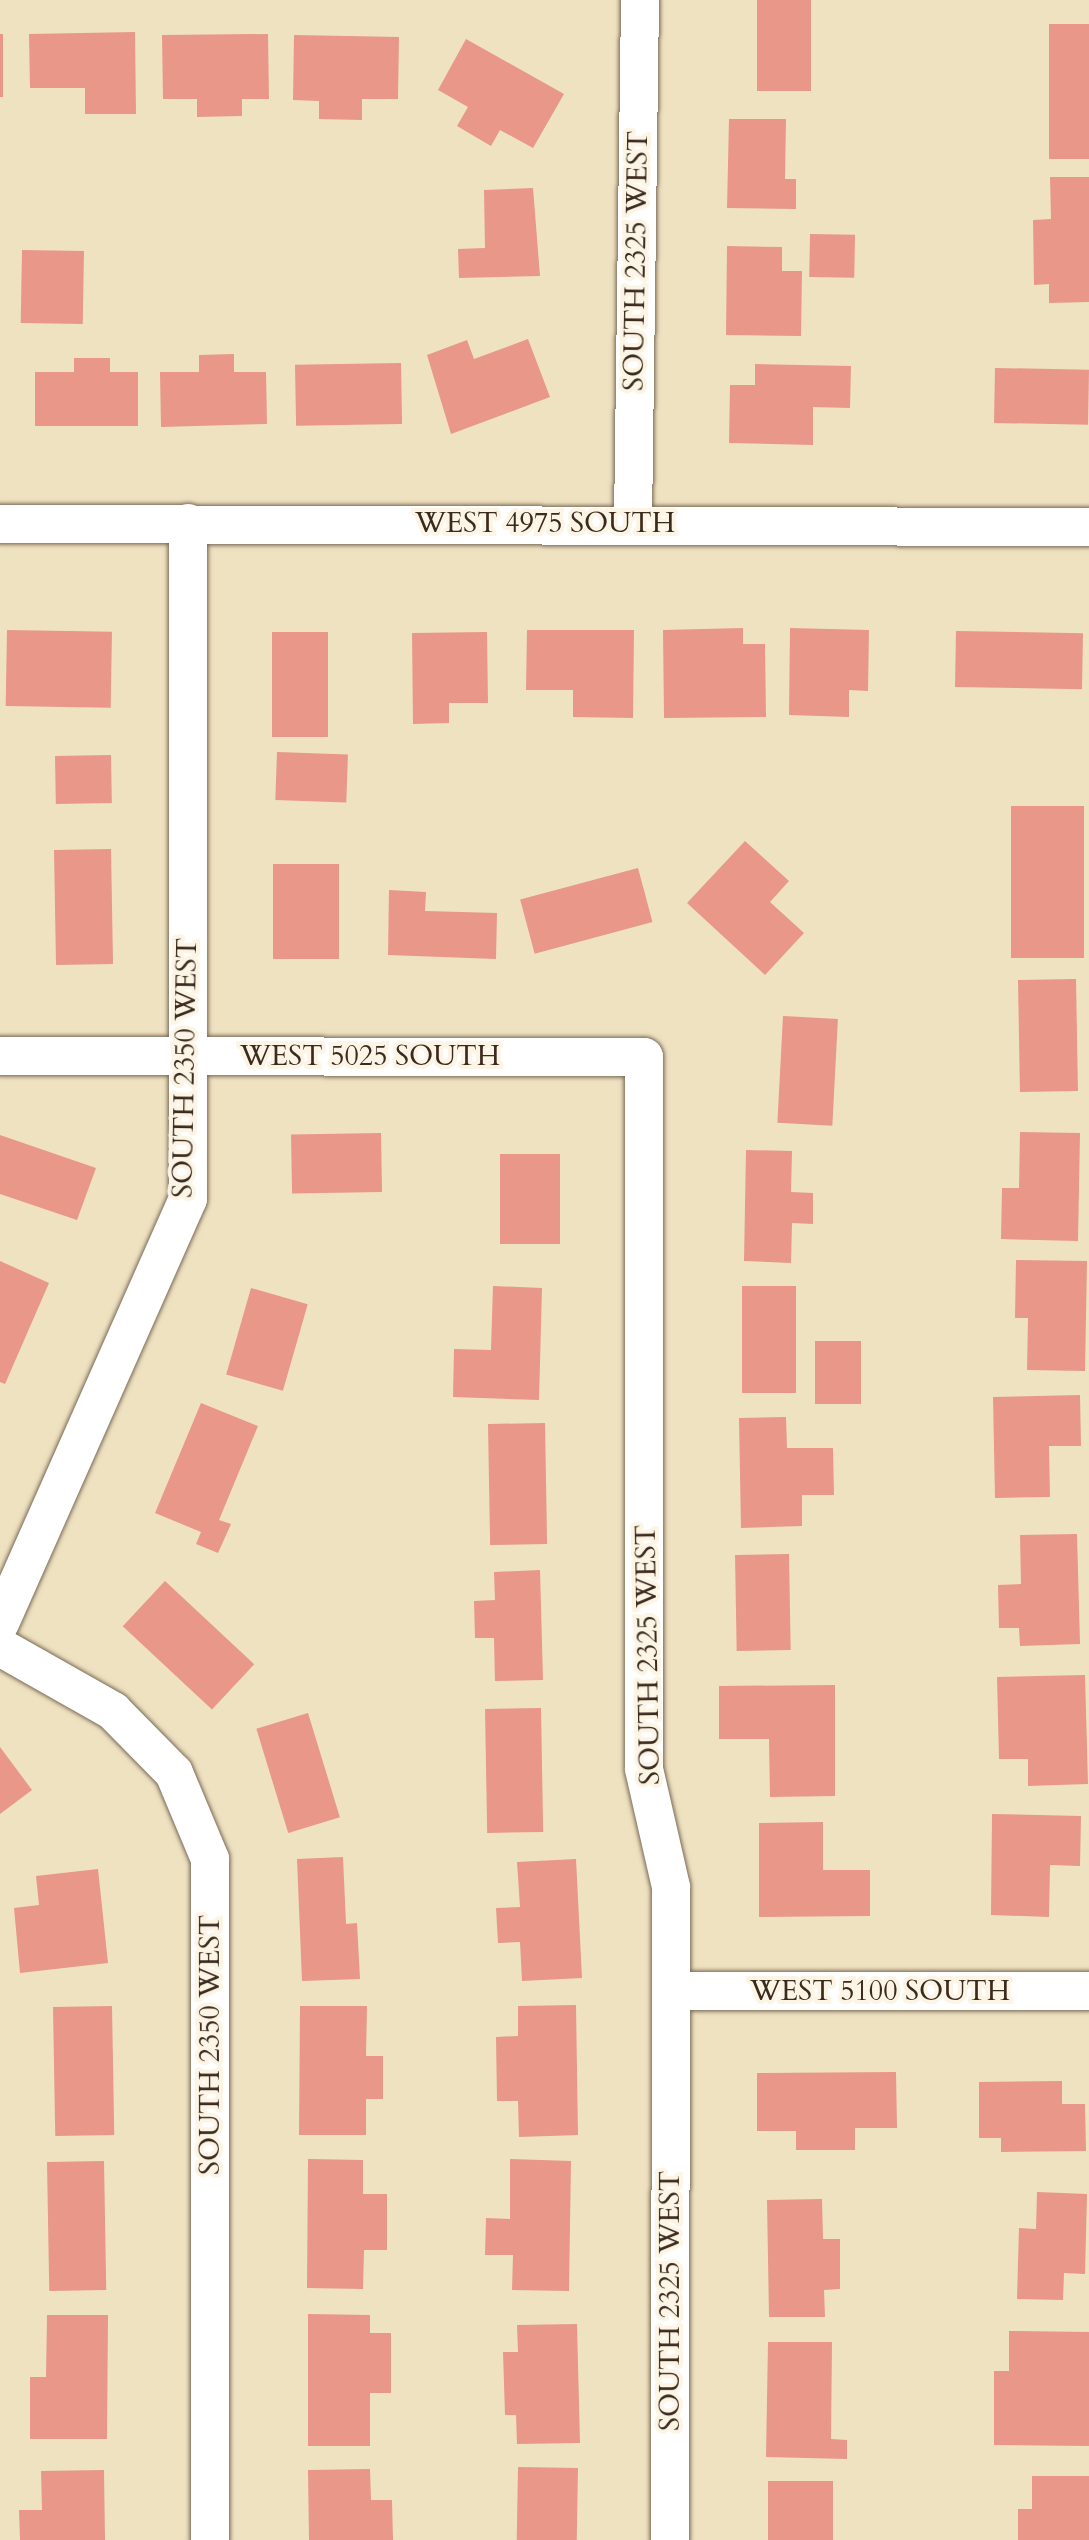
<!DOCTYPE html>
<html>
<head>
<meta charset="utf-8">
<style>
  body { margin:0 }
  #map { position:relative; width:1089px; height:2540px; overflow:hidden; background:#efe2c1; font-family:Cardo,serif }
  div>[style] { position:absolute }
  .building>* { inset:0; background:#e89788; transform-origin:0 0 }
  .roads { filter:drop-shadow(0 0 2px #7a6a57) drop-shadow(0 0 2px #7a6a57) }
  .minor>* { height:38px; margin:-19px; padding:0 19px; transform-origin:19px; border-radius:19px; background:#fff }
  span { translate:-50% -50%; white-space:nowrap; text-align:center; line-height:1.15; -webkit-text-stroke:8px #fcf5e5; paint-order:stroke }
  .street-label { font-size:28px; color:#3b2a1e }
</style>
</head>
<body>
<div id="map">
  <div class="building">
    <div style="left:757px;top:0;width:54px;height:91px"></div>
    <div style="left:1049px;top:24px;width:40px;height:135px"></div>
    <div style="clip-path:polygon(135px 32px,136px 114px,85px 114px,85px 88px,30px 88px,29px 34px)"></div>
    <div style="left:0;top:34px;width:3px;height:63px"></div>
    <div style="clip-path:polygon(268px 34px,269px 99px,242px 99px,242px 116px,197px 117px,197px 99px,163px 99px,162px 35px)"></div>
    <div style="clip-path:polygon(294px 35px,399px 37px,398px 99px,362px 99px,362px 120px,319px 119px,319px 101px,293px 100px)"></div>
    <div style="clip-path:polygon(466px 39px,564px 94px,533px 148px,500px 130px,491px 146px,457px 126px,468px 107px,438px 90px)"></div>
    <div style="clip-path:polygon(729px 119px,786px 119px,785px 179px,796px 179px,796px 209px,727px 208px)"></div>
    <div style="clip-path:polygon(1050px 177px,1089px 177px,1089px 302px,1049px 303px,1049px 284px,1034px 285px,1033px 220px,1051px 219px)"></div>
    <div style="clip-path:polygon(533px 188px,540px 276px,459px 278px,458px 249px,485px 248px,484px 190px)"></div>
    <div style="left:810px;top:234px;width:45px;height:43px;rotate:1deg"></div>
    <div style="clip-path:polygon(727px 246px,782px 247px,782px 271px,802px 271px,801px 336px,726px 335px)"></div>
    <div style="left:22px;top:250px;width:62px;height:73px;rotate:1deg"></div>
    <div style="clip-path:polygon(528px 339px,550px 397px,451px 434px,427px 355px,467px 340px,474px 359px)"></div>
    <div style="clip-path:polygon(234px 354px,234px 372px,266px 372px,267px 424px,161px 427px,160px 372px,199px 372px,199px 355px)"></div>
    <div style="clip-path:polygon(74px 358px,110px 358px,110px 372px,138px 372px,138px 426px,35px 426px,35px 372px,74px 372px)"></div>
    <div style="left:401px;top:363px;width:61px;height:106px;rotate:89deg"></div>
    <div style="clip-path:polygon(755px 364px,851px 366px,850px 408px,813px 407px,813px 445px,729px 443px,730px 385px,755px 385px)"></div>
    <div style="left:995px;top:368px;width:94px;height:55px;rotate:1deg"></div>
    <div style="clip-path:polygon(743px 628px,743px 644px,765px 644px,766px 717px,664px 718px,663px 630px)"></div>
    <div style="clip-path:polygon(790px 628px,869px 630px,868px 691px,849px 690px,849px 717px,789px 715px)"></div>
    <div style="left:7px;top:630px;width:105px;height:76px;rotate:1deg"></div>
    <div style="clip-path:polygon(527px 630px,634px 630px,633px 718px,573px 717px,573px 690px,526px 690px)"></div>
    <div style="left:956px;top:631px;width:127px;height:56px;rotate:1deg"></div>
    <div style="left:272px;top:632px;width:56px;height:105px"></div>
    <div style="clip-path:polygon(487px 632px,488px 703px,449px 703px,449px 723px,413px 724px,412px 633px)"></div>
    <div style="left:277px;top:752px;width:71px;height:48px;rotate:2deg"></div>
    <div style="left:111px;top:755px;width:48px;height:56px;rotate:89deg"></div>
    <div style="left:1011px;top:806px;width:73px;height:152px"></div>
    <div style="clip-path:polygon(745px 841px,789px 881px,770px 902px,804px 933px,765px 975px,687px 903px)"></div>
    <div style="left:111px;top:849px;width:115px;height:57px;rotate:89deg"></div>
    <div style="left:273px;top:864px;width:66px;height:95px"></div>
    <div style="left:638px;top:868px;width:56px;height:122px;rotate:75deg"></div>
    <div style="clip-path:polygon(389px 890px,426px 892px,425px 911px,497px 913px,496px 959px,388px 955px)"></div>
    <div style="left:1076px;top:979px;width:112px;height:58px;rotate:89deg"></div>
    <div style="left:783px;top:1016px;width:55px;height:107px;rotate:3deg"></div>
    <div style="clip-path:polygon(1020px 1132px,1080px 1133px,1078px 1241px,1001px 1239px,1002px 1188px,1019px 1188px)"></div>
    <div style="left:381px;top:1133px;width:59px;height:90px;rotate:89deg"></div>
    <div style="clip-path:polygon(0 1135px,96px 1168px,77px 1220px,0 1194px)"></div>
    <div style="clip-path:polygon(746px 1150px,792px 1151px,791px 1192px,813px 1193px,813px 1224px,792px 1223px,791px 1263px,744px 1261px)"></div>
    <div style="left:500px;top:1154px;width:60px;height:90px"></div>
    <div style="clip-path:polygon(1016px 1260px,1087px 1261px,1085px 1371px,1027px 1370px,1028px 1318px,1015px 1318px)"></div>
    <div style="clip-path:polygon(0 1261px,49px 1283px,5px 1384px,0 1382px)"></div>
    <div style="clip-path:polygon(493px 1286px,542px 1288px,539px 1400px,453px 1397px,454px 1349px,491px 1350px)"></div>
    <div style="left:742px;top:1286px;width:54px;height:107px"></div>
    <div style="left:251px;top:1288px;width:59px;height:90px;rotate:16deg"></div>
    <div style="left:815px;top:1341px;width:46px;height:63px"></div>
    <div style="clip-path:polygon(1080px 1395px,1081px 1446px,1049px 1446px,1050px 1497px,995px 1498px,993px 1397px)"></div>
    <div style="clip-path:polygon(201px 1403px,258px 1426px,219px 1520px,231px 1524px,218px 1553px,196px 1544px,201px 1532px,155px 1513px)"></div>
    <div style="clip-path:polygon(786px 1417px,787px 1448px,833px 1448px,834px 1495px,802px 1495px,802px 1526px,741px 1528px,739px 1418px)"></div>
    <div style="left:545px;top:1423px;width:121px;height:57px;rotate:89deg"></div>
    <div style="clip-path:polygon(1077px 1534px,1080px 1644px,1020px 1646px,1019px 1628px,999px 1628px,998px 1585px,1021px 1584px,1020px 1535px)"></div>
    <div style="left:789px;top:1554px;width:96px;height:54px;rotate:89deg"></div>
    <div style="clip-path:polygon(540px 1570px,543px 1680px,495px 1681px,494px 1638px,475px 1638px,474px 1601px,495px 1600px,494px 1572px)"></div>
    <div style="left:165px;top:1581px;width:122px;height:62px;rotate:43deg"></div>
    <div style="clip-path:polygon(1085px 1675px,1088px 1784px,1028px 1786px,1028px 1759px,999px 1759px,997px 1677px)"></div>
    <div style="clip-path:polygon(835px 1685px,835px 1796px,770px 1797px,769px 1739px,719px 1739px,719px 1686px)"></div>
    <div style="left:541px;top:1708px;width:124px;height:56px;rotate:89deg"></div>
    <div style="left:308px;top:1713px;width:109px;height:54px;rotate:73deg"></div>
    <div style="clip-path:polygon(0 1747px,32px 1790px,0 1814px)"></div>
    <div style="clip-path:polygon(992px 1814px,1081px 1816px,1080px 1866px,1050px 1865px,1049px 1917px,991px 1915px)"></div>
    <div style="clip-path:polygon(823px 1822px,823px 1870px,870px 1870px,870px 1916px,759px 1917px,759px 1823px)"></div>
    <div style="clip-path:polygon(343px 1857px,346px 1924px,357px 1923px,360px 1979px,302px 1981px,297px 1859px)"></div>
    <div style="clip-path:polygon(576px 1859px,582px 1978px,522px 1981px,520px 1942px,498px 1943px,496px 1908px,520px 1907px,517px 1862px)"></div>
    <div style="clip-path:polygon(98px 1869px,108px 1963px,20px 1973px,14px 1908px,39px 1905px,36px 1876px)"></div>
    <div style="clip-path:polygon(576px 2005px,578px 2135px,519px 2137px,518px 2101px,497px 2101px,496px 2037px,518px 2036px,518px 2006px)"></div>
    <div style="left:112px;top:2006px;width:129px;height:59px;rotate:89deg"></div>
    <div style="clip-path:polygon(300px 2006px,367px 2006px,366px 2056px,383px 2056px,383px 2099px,366px 2099px,366px 2135px,299px 2135px)"></div>
    <div style="clip-path:polygon(896px 2072px,897px 2128px,855px 2128px,855px 2150px,796px 2150px,796px 2131px,757px 2131px,757px 2073px)"></div>
    <div style="clip-path:polygon(1062px 2081px,1062px 2104px,1085px 2104px,1086px 2151px,1001px 2152px,1001px 2138px,979px 2138px,979px 2082px)"></div>
    <div style="clip-path:polygon(308px 2159px,363px 2160px,363px 2194px,387px 2194px,387px 2250px,364px 2250px,363px 2289px,307px 2288px)"></div>
    <div style="clip-path:polygon(510px 2159px,571px 2161px,569px 2291px,512px 2290px,513px 2255px,485px 2255px,486px 2218px,510px 2219px)"></div>
    <div style="left:104px;top:2161px;width:129px;height:57px;rotate:89deg"></div>
    <div style="clip-path:polygon(1037px 2192px,1087px 2194px,1085px 2274px,1064px 2273px,1063px 2300px,1017px 2299px,1019px 2228px,1036px 2229px)"></div>
    <div style="clip-path:polygon(822px 2199px,823px 2239px,840px 2239px,840px 2289px,824px 2290px,825px 2317px,769px 2317px,767px 2200px)"></div>
    <div style="clip-path:polygon(308px 2314px,370px 2315px,370px 2333px,391px 2333px,391px 2393px,370px 2393px,370px 2446px,308px 2446px)"></div>
    <div style="clip-path:polygon(47px 2315px,108px 2315px,107px 2439px,30px 2439px,30px 2377px,46px 2377px)"></div>
    <div style="clip-path:polygon(577px 2324px,580px 2443px,517px 2444px,516px 2415px,505px 2415px,503px 2352px,518px 2352px,517px 2325px)"></div>
    <div style="clip-path:polygon(1009px 2331px,1089px 2332px,1089px 2446px,994px 2445px,994px 2371px,1009px 2371px)"></div>
    <div style="clip-path:polygon(768px 2342px,832px 2342px,831px 2439px,847px 2440px,847px 2459px,766px 2457px)"></div>
    <div style="left:518px;top:2467px;width:60px;height:73px;rotate:1deg"></div>
    <div style="clip-path:polygon(370px 2469px,371px 2500px,392px 2500px,393px 2540px,309px 2540px,308px 2470px)"></div>
    <div style="clip-path:polygon(104px 2470px,105px 2540px,20px 2540px,19px 2510px,42px 2510px,41px 2471px)"></div>
    <div style="clip-path:polygon(1032px 2476px,1089px 2476px,1089px 2540px,1018px 2540px,1018px 2509px,1032px 2509px)"></div>
    <div style="left:768px;top:2481px;width:65px;height:59px"></div>
  </div>
  <div class="roads">
    <div class="minor">
      <div style="left:633px;top:522px;width:522px;rotate:-89.23deg"></div>
      <div style="left:0;top:524px;width:1089px;rotate:0.16deg"></div>
      <div style="left:0;top:1056px;width:644px;rotate:0.09deg"></div>
      <div style="left:644px;top:1057px;width:712px;rotate:90deg"></div>
      <div style="left:644px;top:1769px;width:121px;rotate:77.1deg"></div>
      <div style="left:671px;top:1887px;width:653px;rotate:90.09deg"></div>
      <div style="left:0;top:1623px;width:464px;rotate:-66.1deg"></div>
      <div style="left:188px;top:1199px;width:676px;rotate:-90deg"></div>
      <div style="left:0;top:1647px;width:130px;rotate:29.5deg"></div>
      <div style="left:113px;top:1711px;width:87px;rotate:45.5deg"></div>
      <div style="left:174px;top:1773px;width:93px;rotate:67.3deg"></div>
      <div style="left:210px;top:1859px;width:681px;rotate:90deg"></div>
      <div style="left:671px;top:1991px;width:418px"></div>
    </div>
  </div>
  <div class="street-label">
    <span style="left:636px;top:261px;rotate:-89deg">SOUTH 2325 WEST</span>
    <span style="left:545px;top:523px">WEST 4975 SOUTH</span>
    <span style="left:370px;top:1056px">WEST 5025 SOUTH</span>
    <span style="left:185px;top:1068px;rotate:-89deg">SOUTH 2350 WEST</span>
    <span style="left:648px;top:1655px;rotate:-91deg">SOUTH 2325 WEST</span>
    <span style="left:880px;top:1991px">WEST 5100 SOUTH</span>
    <span style="left:210px;top:2045px;rotate:-90deg">SOUTH 2350 WEST</span>
    <span style="left:670px;top:2301px;rotate:-90deg">SOUTH 2325 WEST</span>
  </div>
</div>
</body>
</html>
